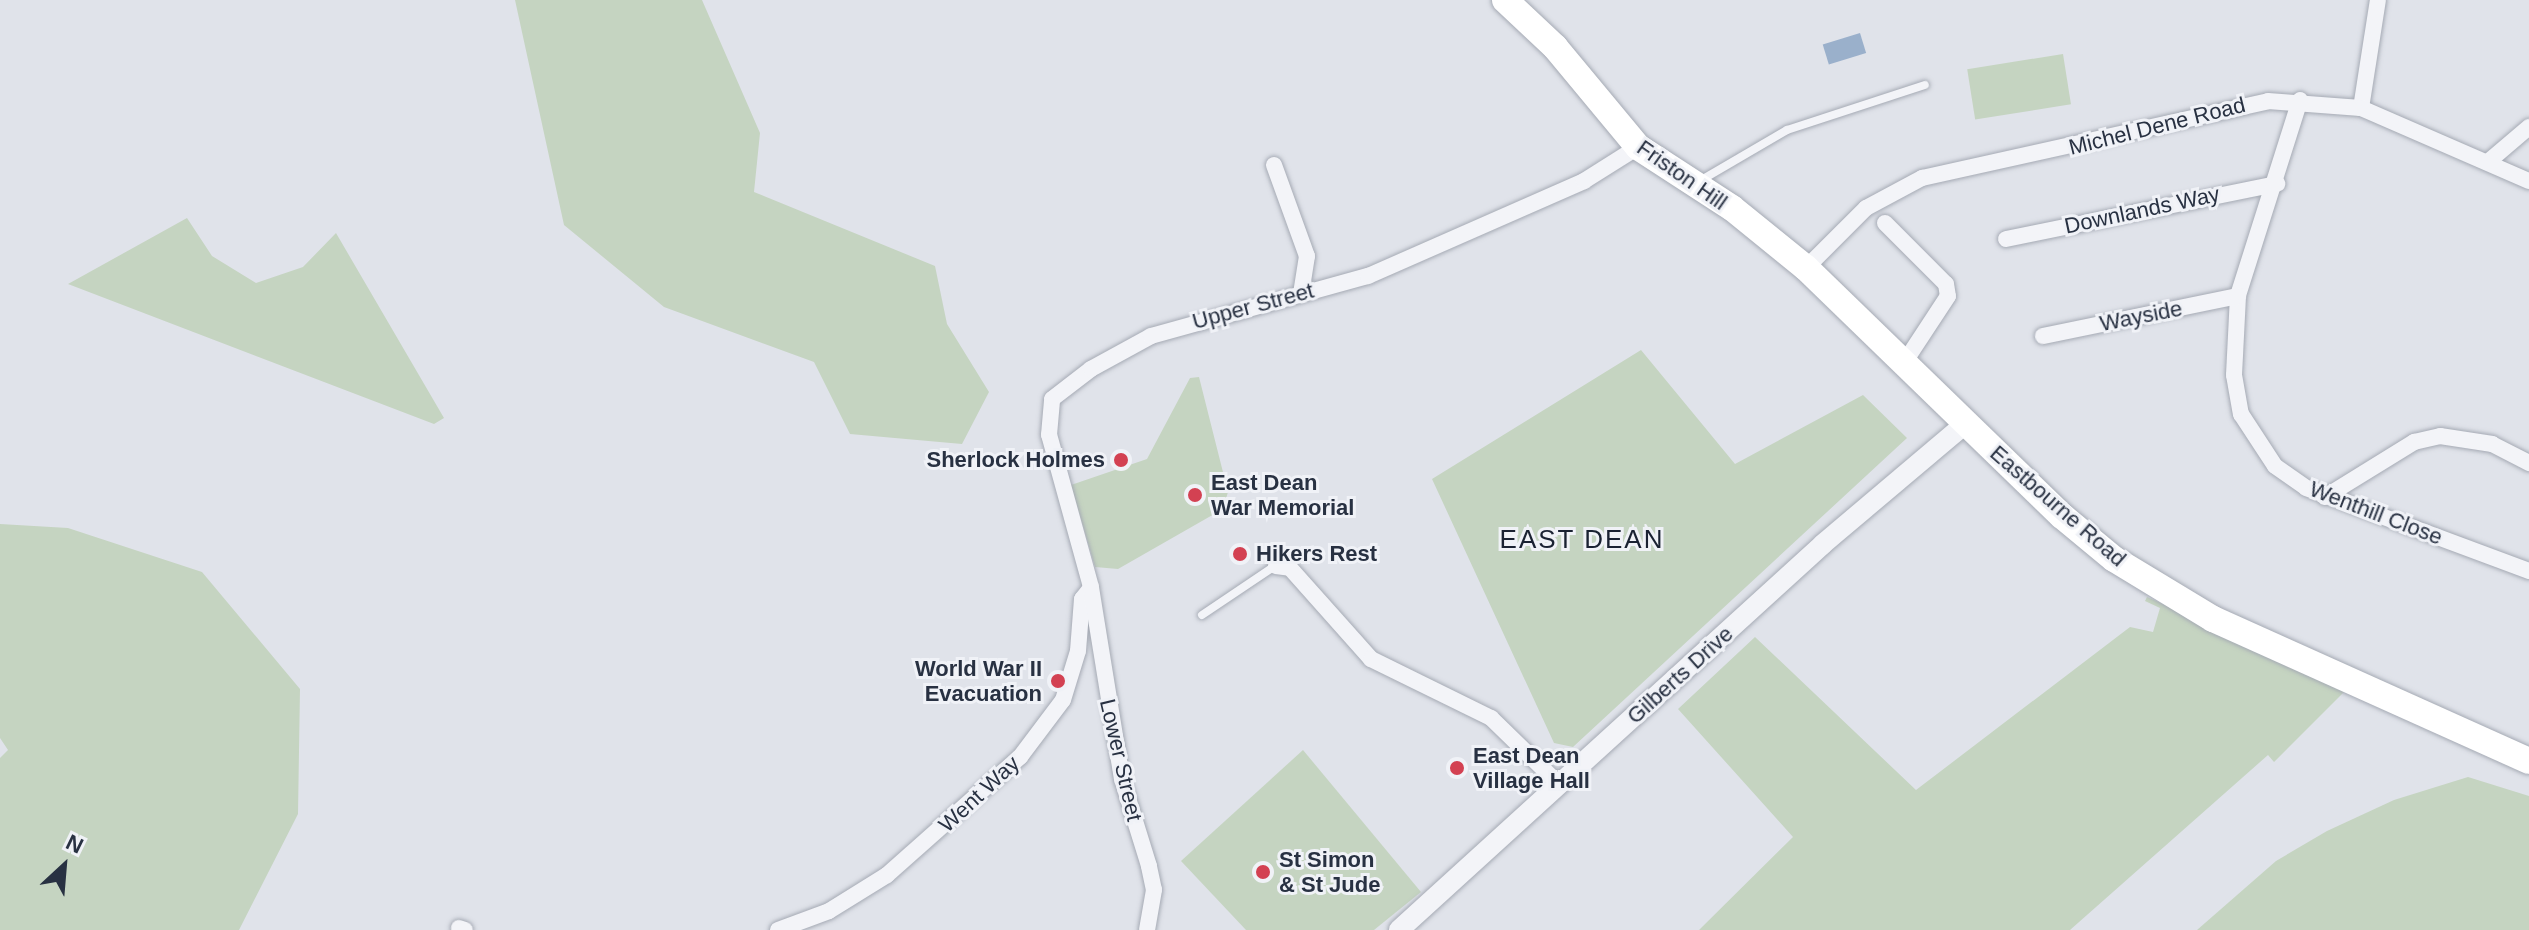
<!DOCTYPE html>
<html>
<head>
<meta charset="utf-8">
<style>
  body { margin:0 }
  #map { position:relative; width:2529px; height:930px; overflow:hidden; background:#e0e3ea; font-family:Helvetica,sans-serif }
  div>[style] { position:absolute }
  .green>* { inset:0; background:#c5d4c1; transform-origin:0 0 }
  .water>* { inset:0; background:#9ab0cb; transform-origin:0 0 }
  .roads { filter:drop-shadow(0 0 2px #a5aab4) drop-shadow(0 0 2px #a5aab4) }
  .service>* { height:8px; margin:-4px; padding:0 4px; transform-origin:4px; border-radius:4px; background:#f3f4f8 }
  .minor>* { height:16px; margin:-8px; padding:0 8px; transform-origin:8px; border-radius:8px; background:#f3f4f8 }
  .tertiary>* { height:20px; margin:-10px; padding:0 10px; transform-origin:10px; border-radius:10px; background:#f3f4f8 }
  .primary>* { height:26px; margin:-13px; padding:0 13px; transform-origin:13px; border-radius:13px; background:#fff }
  .dots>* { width:22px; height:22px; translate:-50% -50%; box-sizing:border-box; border:4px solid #f0f2f7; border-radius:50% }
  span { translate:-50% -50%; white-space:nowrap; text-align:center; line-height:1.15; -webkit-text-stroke:6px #f0f2f7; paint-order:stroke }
  .street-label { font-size:22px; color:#283142 }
  .poi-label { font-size:22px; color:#283142; font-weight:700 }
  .right { translate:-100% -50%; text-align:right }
  .left { translate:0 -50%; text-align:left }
  .quarter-label { font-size:26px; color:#1a2232; letter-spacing:2px }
  .north { position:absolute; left:24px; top:826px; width:80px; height:80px; -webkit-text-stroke:6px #f0f2f7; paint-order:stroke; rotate:26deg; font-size:22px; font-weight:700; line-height:32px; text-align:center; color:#283142 }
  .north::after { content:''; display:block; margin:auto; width:28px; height:36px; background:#283142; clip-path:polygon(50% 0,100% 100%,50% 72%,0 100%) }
</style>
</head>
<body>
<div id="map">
  <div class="green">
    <div style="clip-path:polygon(515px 0,702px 0,760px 133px,754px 192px,935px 266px,947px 324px,989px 392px,962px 444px,850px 434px,814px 362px,664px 307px,564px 225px)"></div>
    <div style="left:2063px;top:54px;width:51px;height:97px;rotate:81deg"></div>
    <div style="clip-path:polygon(187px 218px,212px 256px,256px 283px,303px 267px,336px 233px,444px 418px,434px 424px,68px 284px)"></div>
    <div style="clip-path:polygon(1641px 350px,1735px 464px,1863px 395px,1907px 438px,1573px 747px,1554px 743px,1432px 479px)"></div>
    <div style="clip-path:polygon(1199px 377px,1228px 492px,1223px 509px,1118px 569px,1095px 567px,1071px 485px,1147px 459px,1190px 378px)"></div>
    <div style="clip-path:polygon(0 524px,68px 528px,202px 572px,300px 689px,298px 814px,239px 930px,0 930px,0 758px,8px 750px,0 738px)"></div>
    <div style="clip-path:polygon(2147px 597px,2350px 686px,2274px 762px,2268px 755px,2070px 930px,1699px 930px,1793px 837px,1678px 709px,1755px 637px,1916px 790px,2130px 627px,2153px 632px,2160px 608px,2145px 601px)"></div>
    <div style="clip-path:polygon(1303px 750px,1421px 892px,1374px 930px,1246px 930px,1181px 861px)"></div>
    <div style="clip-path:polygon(2468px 777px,2529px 796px,2529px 930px,2197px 930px,2276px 861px,2327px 831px,2394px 800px)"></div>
  </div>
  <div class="water">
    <div style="left:1860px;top:33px;width:21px;height:39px;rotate:73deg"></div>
  </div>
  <div class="roads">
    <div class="service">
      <div style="left:1698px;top:182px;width:103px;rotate:-30.3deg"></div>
      <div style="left:1787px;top:130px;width:145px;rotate:-18.1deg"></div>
      <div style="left:1202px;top:615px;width:88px;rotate:-33.9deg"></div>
    </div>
    <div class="minor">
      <div style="left:2300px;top:100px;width:206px;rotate:107.6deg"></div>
      <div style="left:2238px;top:296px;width:79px;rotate:92.9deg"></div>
      <div style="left:2234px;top:375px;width:40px;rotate:80deg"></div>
      <div style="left:2241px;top:414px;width:62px;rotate:56.8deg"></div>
      <div style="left:2275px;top:466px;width:38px;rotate:35deg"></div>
      <div style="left:2306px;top:488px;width:238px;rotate:20.4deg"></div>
      <div style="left:2361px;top:108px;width:109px;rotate:-81.1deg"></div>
      <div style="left:2488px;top:162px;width:54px;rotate:-40.5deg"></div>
      <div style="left:1274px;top:165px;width:97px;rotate:70.1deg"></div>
      <div style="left:1307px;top:256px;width:36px;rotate:99deg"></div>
      <div style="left:1885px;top:223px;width:86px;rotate:45deg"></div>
      <div style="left:1946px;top:284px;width:12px;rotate:81deg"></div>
      <div style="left:1948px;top:296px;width:80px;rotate:123.3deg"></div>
      <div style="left:2006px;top:239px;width:277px;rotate:-11.5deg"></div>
      <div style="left:1806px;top:268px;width:85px;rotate:-45deg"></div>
      <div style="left:1866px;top:208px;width:64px;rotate:-28.2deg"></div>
      <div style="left:1922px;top:178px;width:354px;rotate:-12.5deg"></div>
      <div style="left:2268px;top:101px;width:93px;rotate:4.3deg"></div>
      <div style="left:2361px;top:108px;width:183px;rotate:23.5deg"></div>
      <div style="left:2043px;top:336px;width:199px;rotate:-11.6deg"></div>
      <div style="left:2325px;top:497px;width:105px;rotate:-31.7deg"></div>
      <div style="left:2414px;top:442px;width:27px;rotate:-13deg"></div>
      <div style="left:2440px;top:436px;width:53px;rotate:8.7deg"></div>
      <div style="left:2492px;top:444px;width:42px;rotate:27.2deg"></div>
      <div style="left:1276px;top:566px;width:14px;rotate:8deg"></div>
      <div style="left:1290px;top:568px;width:122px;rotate:48.3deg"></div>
      <div style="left:1371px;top:659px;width:134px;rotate:26.2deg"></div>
      <div style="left:1491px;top:718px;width:96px;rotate:44.2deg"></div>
      <div style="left:459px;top:928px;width:6px;rotate:18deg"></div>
      <div style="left:778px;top:930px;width:54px;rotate:-20.4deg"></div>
      <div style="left:829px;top:911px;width:68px;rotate:-31.8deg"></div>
      <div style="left:887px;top:875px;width:178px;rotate:-41.6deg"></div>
      <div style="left:1020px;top:757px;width:71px;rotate:-53deg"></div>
      <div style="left:1063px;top:700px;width:51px;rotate:-73deg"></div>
      <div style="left:1078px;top:651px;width:52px;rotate:-85.6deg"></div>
      <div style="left:1082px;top:599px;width:13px;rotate:-51deg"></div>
      <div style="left:1147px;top:930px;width:41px;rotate:-80.1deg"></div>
      <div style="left:1154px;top:890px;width:25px;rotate:-102deg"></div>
      <div style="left:1149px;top:866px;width:91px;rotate:-107.2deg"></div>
      <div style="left:1122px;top:779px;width:194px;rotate:-99.2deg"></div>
      <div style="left:1091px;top:587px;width:158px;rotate:-105.4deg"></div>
      <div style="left:1049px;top:435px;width:36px;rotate:-85deg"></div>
      <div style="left:1052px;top:399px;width:49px;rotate:-37.6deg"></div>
      <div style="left:1091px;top:369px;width:68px;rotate:-28.8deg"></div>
      <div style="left:1151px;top:336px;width:225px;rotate:-15.5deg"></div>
      <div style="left:1368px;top:276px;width:236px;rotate:-23.7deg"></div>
      <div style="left:1584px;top:181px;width:64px;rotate:-32.2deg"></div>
    </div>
    <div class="tertiary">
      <div style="left:1399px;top:930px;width:573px;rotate:-42.31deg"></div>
      <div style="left:1823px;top:544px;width:186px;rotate:-40.2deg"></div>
    </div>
    <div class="primary">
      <div style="left:1505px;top:0;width:69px;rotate:43.2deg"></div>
      <div style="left:1555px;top:47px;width:130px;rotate:50.3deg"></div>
      <div style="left:1638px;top:147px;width:112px;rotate:33deg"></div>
      <div style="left:1732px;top:208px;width:95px;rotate:39deg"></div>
      <div style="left:1806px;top:268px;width:356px;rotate:44.1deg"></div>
      <div style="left:2062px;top:516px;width:67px;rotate:39.6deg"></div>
      <div style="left:2114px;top:559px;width:116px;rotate:31.2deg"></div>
      <div style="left:2213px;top:619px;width:346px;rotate:24.2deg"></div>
    </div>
  </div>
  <div class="dots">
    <div style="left:1121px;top:460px;background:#d34152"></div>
    <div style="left:1195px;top:495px;background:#d34152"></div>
    <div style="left:1240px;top:554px;background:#d34152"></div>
    <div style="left:1058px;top:681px;background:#d34152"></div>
    <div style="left:1457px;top:768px;background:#d34152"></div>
    <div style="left:1263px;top:872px;background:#d34152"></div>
  </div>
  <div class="street-label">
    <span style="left:2157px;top:126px;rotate:-14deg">Michel Dene Road</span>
    <span style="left:1682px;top:175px;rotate:35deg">Friston Hill</span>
    <span style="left:2142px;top:210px;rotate:-12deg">Downlands Way</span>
    <span style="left:1253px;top:306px;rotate:-15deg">Upper Street</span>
    <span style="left:2141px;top:316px;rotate:-11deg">Wayside</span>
    <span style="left:2058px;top:506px;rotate:41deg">Eastbourne Road</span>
    <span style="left:2376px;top:513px;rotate:21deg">Wenthill Close</span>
    <span style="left:1680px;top:675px;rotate:-42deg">Gilberts Drive</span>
    <span style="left:1121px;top:760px;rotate:77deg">Lower Street</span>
    <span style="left:979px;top:794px;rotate:-43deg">Went Way</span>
  </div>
  <div class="poi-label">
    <span class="right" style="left:1105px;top:460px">Sherlock Holmes</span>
    <span class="left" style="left:1211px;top:495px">East Dean<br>War Memorial</span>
    <span class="left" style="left:1256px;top:554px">Hikers Rest</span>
    <span class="right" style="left:1042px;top:681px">World War II<br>Evacuation</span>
    <span class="left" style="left:1473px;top:768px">East Dean<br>Village Hall</span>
    <span class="left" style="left:1279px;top:872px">St Simon<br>&amp; St Jude</span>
  </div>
  <div class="quarter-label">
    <span style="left:1582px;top:540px">EAST DEAN</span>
  </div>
  <div class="north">N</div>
</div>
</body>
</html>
